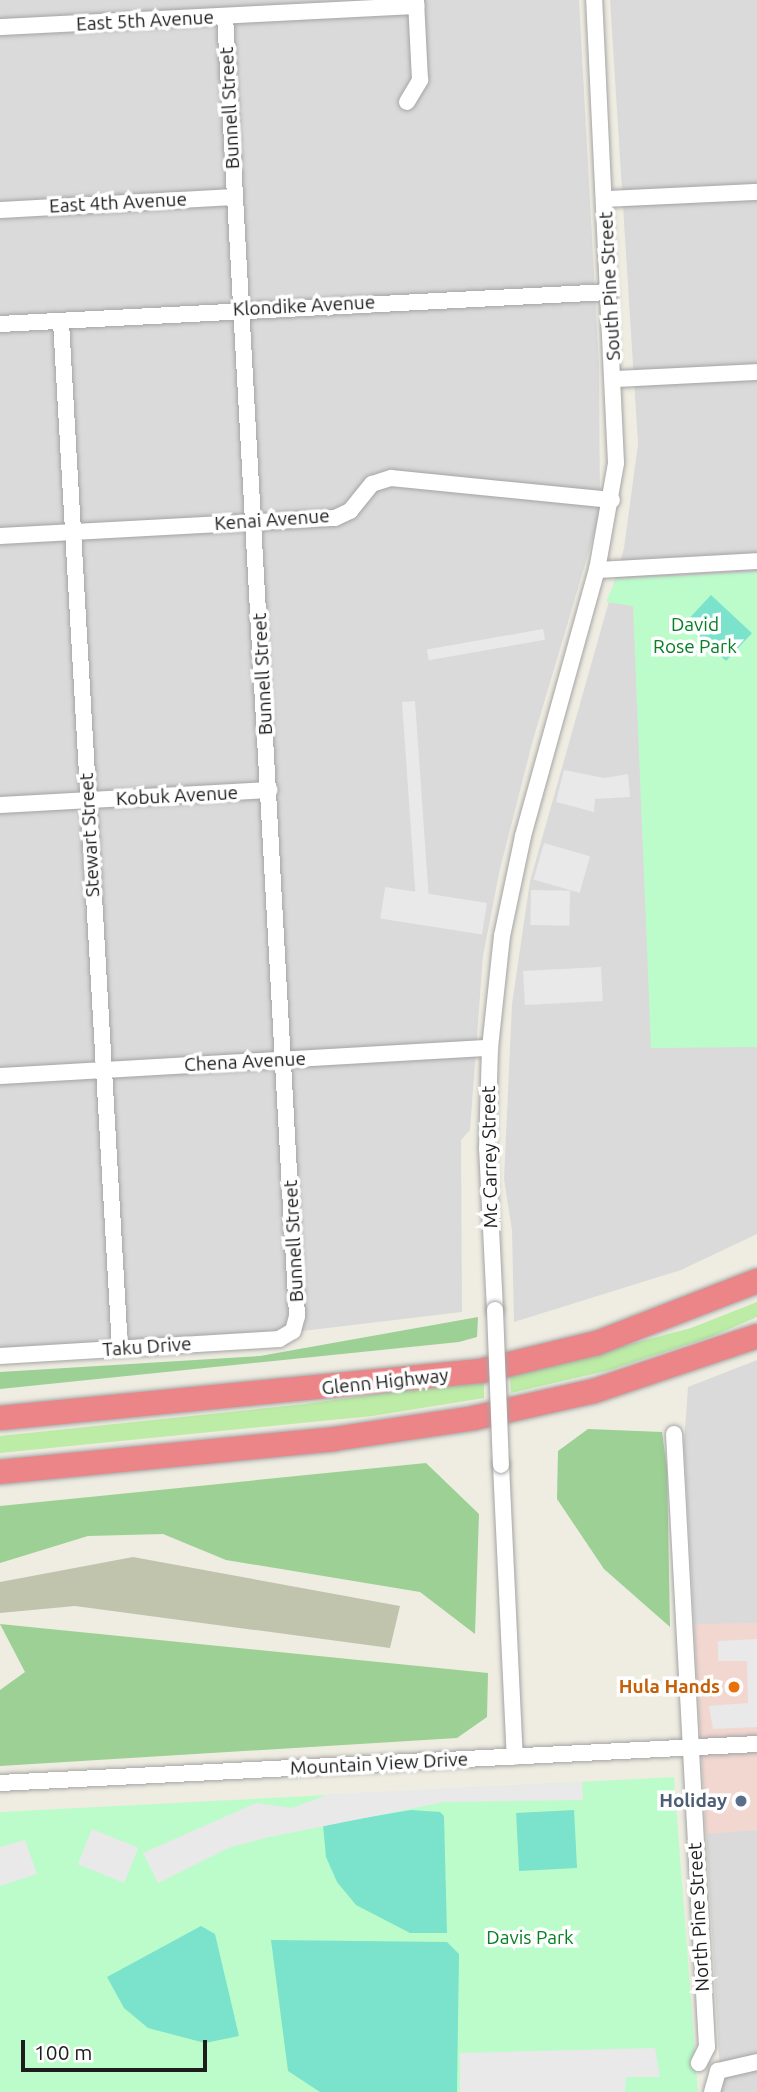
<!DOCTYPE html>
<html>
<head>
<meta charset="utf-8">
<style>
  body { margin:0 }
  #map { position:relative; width:757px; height:2092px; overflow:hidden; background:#efede2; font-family:Ubuntu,sans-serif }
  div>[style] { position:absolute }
  .residential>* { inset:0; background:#dbdada }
  .commercial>* { inset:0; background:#f1d7d0 }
  .construction>* { inset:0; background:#c0c4ad }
  .grass>* { inset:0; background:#bceca5 }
  .forest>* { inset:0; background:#9cd094 }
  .park>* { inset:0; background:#bcfccb }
  .pitch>* { inset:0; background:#7be2cb; transform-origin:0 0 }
  .parking>* { inset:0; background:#e9e9e9; transform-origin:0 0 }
  .roads { filter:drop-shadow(0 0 2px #a4a4a4) drop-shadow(0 0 2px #a4a4a4) }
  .minor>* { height:16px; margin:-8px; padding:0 8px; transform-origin:8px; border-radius:8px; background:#fff }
  .highway>* { height:24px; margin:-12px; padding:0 12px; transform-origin:12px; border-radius:12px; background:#eb8588 }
  .bridges { filter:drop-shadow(0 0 2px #a4a4a4) drop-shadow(0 0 2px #a4a4a4) }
  .minor-bridge>* { height:16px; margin:-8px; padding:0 8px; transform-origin:8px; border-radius:8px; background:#fff }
  .dots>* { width:19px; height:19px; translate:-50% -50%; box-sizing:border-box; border:4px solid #fff; border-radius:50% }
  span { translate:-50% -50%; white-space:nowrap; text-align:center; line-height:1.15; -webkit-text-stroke:7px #fff; paint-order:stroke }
  .street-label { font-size:19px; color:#1d1d1d }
  .park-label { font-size:19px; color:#068024 }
  .food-label { font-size:19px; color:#c56008; font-weight:700 }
  .right { translate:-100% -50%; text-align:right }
  .service-label { font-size:19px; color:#4e5e75; font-weight:700 }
  .scale { position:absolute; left:21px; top:2040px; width:186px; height:32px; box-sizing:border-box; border:4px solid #1d1d1d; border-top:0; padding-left:9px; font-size:21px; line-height:24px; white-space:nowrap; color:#1d1d1d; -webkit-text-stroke:5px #fff; paint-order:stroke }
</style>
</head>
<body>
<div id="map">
  <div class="residential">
    <div style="clip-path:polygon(0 0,579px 0,599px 365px,600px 514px,533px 740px,500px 869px,483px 956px,470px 1130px,461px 1140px,462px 1312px,269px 1335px,0 1349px)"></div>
    <div style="clip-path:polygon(610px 0,757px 0,757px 1234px,681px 1270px,514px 1322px,512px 1231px,504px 1179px,512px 1004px,530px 881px,624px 548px,638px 444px)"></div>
    <div style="clip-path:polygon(757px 1360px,757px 2092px,721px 2092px,684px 1443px,688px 1387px)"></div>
  </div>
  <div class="commercial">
    <div style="clip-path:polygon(757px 1623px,757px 1830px,706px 1834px,694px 1624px)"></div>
  </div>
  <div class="construction">
    <div style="clip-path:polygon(133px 1557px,400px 1606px,390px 1648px,75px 1606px,0 1613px,0 1582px)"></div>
  </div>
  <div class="grass">
    <div style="clip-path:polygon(757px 1302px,757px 1317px,713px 1336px,610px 1370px,511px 1393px,510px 1376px,691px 1328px)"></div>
    <div style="clip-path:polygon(484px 1379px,484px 1398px,372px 1416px,0 1453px,0 1436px,305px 1404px)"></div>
  </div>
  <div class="forest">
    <div style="clip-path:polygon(478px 1317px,477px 1337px,459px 1342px,0 1389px,0 1372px,260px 1356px)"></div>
    <div style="clip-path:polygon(588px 1429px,662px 1432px,667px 1468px,670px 1627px,604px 1569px,557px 1499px,558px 1451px)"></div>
    <div style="clip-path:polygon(426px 1463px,479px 1514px,475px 1634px,420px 1592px,226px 1560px,163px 1534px,88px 1536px,0 1563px,0 1506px)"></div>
    <div style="clip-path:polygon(0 1624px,488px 1673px,487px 1717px,457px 1738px,0 1766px,0 1690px,25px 1672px)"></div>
  </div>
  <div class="park">
    <div style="clip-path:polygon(757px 572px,757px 1047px,651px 1048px,633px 606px,606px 602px,616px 579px)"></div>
    <div style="clip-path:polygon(674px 1777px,698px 2092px,0 2092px,0 1812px)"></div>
  </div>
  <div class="pitch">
    <div style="left:711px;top:595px;width:56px;height:38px;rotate:43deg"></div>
    <div style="clip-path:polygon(411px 1810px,440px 1812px,444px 1816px,447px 1933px,410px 1933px,356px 1905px,337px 1882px,326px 1857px,323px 1825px)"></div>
    <div style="left:574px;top:1810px;width:58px;height:58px;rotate:87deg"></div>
    <div style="clip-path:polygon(201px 1926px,215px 1934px,239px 2036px,205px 2043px,148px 2028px,124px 2008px,107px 1977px)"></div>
    <div style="clip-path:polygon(271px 1940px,447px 1942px,459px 1954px,457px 2092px,320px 2092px,288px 2071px)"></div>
  </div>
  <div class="parking">
    <div style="left:543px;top:629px;width:11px;height:118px;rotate:80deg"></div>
    <div style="left:415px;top:701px;width:195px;height:13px;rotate:86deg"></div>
    <div style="clip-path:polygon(564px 770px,604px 778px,628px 774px,630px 797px,595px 799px,594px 812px,556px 802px)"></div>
    <div style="left:544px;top:843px;width:48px;height:38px;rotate:16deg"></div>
    <div style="left:531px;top:890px;width:39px;height:35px;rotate:1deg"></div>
    <div style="left:487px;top:903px;width:32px;height:103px;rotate:99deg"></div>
    <div style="left:601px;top:967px;width:34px;height:78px;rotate:87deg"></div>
    <div style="clip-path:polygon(757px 1639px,757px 1727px,713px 1729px,709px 1706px,748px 1703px,747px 1661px,718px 1661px,718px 1641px)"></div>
    <div style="clip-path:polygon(582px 1782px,583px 1800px,444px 1802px,265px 1838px,231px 1847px,158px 1883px,143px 1853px,256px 1803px,292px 1808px,330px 1794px)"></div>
    <div style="left:92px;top:1829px;width:50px;height:38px;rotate:22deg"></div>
    <div style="clip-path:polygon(25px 1840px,37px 1874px,0 1886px,0 1847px)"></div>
    <div style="clip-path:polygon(655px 2048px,660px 2077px,626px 2077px,625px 2092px,460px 2092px,460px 2053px)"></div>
  </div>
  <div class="roads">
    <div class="minor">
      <div style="left:0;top:27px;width:417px;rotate:-2.9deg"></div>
      <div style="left:407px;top:102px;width:26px;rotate:-59deg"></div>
      <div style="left:420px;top:80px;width:80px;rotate:-92.9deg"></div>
      <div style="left:606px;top:199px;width:151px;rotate:-2.7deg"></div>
      <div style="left:0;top:210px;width:235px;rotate:-3.2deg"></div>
      <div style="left:61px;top:322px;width:1029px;rotate:86.71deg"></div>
      <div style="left:0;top:324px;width:610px;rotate:-3.01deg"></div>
      <div style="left:614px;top:379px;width:143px;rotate:-2.8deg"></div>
      <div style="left:0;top:536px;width:335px;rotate:-3.1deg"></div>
      <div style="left:335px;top:518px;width:17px;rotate:-25deg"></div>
      <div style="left:350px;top:511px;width:35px;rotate:-51deg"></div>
      <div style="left:372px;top:484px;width:20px;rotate:-18deg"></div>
      <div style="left:391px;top:478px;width:222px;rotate:5.7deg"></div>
      <div style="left:597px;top:570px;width:160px;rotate:-3.2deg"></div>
      <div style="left:0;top:805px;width:270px;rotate:-3.2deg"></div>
      <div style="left:0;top:1076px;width:491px;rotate:-3.3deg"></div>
      <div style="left:495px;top:1310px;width:161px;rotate:-92.8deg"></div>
      <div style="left:487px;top:1149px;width:101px;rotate:-88.3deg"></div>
      <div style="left:490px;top:1048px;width:113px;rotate:-83.9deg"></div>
      <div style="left:502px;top:936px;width:102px;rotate:-78.1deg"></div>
      <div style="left:523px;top:836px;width:276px;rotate:-74.5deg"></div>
      <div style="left:597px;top:570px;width:109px;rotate:-79.9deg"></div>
      <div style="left:616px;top:463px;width:464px;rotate:-92.7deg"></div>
      <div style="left:0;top:1356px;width:280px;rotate:-3.5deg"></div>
      <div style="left:279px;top:1339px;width:16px;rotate:-30deg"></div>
      <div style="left:293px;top:1331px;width:16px;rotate:-75deg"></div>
      <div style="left:297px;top:1316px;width:1301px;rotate:-93.17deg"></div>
      <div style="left:674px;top:1434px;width:614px;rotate:86.92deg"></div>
      <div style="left:707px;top:2047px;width:18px;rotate:117deg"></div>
      <div style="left:501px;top:1465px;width:292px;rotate:87.3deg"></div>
      <div style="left:0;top:1783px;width:758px;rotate:-2.95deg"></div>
      <div style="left:712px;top:2092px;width:22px;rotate:-74deg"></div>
      <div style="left:718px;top:2071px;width:40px;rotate:-13deg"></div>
    </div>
    <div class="highway">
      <div style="left:0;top:1418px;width:483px;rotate:-5.6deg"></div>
      <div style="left:481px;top:1371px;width:119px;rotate:-13.6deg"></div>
      <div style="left:597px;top:1343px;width:172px;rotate:-21.2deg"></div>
      <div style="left:0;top:1472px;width:336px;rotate:-5.6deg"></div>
      <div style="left:334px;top:1439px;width:142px;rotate:-8.5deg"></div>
      <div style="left:474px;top:1418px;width:123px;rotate:-12.7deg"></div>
      <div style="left:594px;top:1391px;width:172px;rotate:-18.6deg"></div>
    </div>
  </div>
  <div class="bridges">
    <div class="minor-bridge">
      <div style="left:495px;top:1310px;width:155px;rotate:87.8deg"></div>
    </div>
  </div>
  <div class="dots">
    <div style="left:734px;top:1687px;background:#e8710a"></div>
    <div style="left:741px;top:1801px;background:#5c6f8a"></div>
  </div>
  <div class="street-label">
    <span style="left:145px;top:21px;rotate:-3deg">East 5th Avenue</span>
    <span style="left:230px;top:108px;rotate:-93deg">Bunnell Street</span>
    <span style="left:118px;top:203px;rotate:-3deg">East 4th Avenue</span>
    <span style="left:610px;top:286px;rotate:-93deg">South Pine Street</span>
    <span style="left:304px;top:306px;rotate:-3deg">Klondike Avenue</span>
    <span style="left:272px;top:520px;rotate:-4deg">Kenai Avenue</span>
    <span style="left:263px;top:674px;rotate:-93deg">Bunnell Street</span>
    <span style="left:177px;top:796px;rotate:-3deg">Kobuk Avenue</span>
    <span style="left:90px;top:835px;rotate:-93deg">Stewart Street</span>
    <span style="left:245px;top:1062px;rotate:-3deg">Chena Avenue</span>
    <span style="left:490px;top:1157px;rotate:-91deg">Mc Carrey Street</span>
    <span style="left:294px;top:1241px;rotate:-93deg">Bunnell Street</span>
    <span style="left:147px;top:1347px;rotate:-4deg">Taku Drive</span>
    <span style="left:385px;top:1382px;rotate:-6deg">Glenn Highway</span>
    <span style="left:379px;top:1764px;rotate:-3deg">Mountain View Drive</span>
    <span style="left:699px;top:1917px;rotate:-93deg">North Pine Street</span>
  </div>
  <div class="park-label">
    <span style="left:695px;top:636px">David<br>Rose Park</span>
    <span style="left:530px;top:1938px">Davis Park</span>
  </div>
  <div class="food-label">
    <span class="right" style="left:720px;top:1687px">Hula Hands</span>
  </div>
  <div class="service-label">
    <span class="right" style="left:727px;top:1801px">Holiday</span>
  </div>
  <div class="scale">100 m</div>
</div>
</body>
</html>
